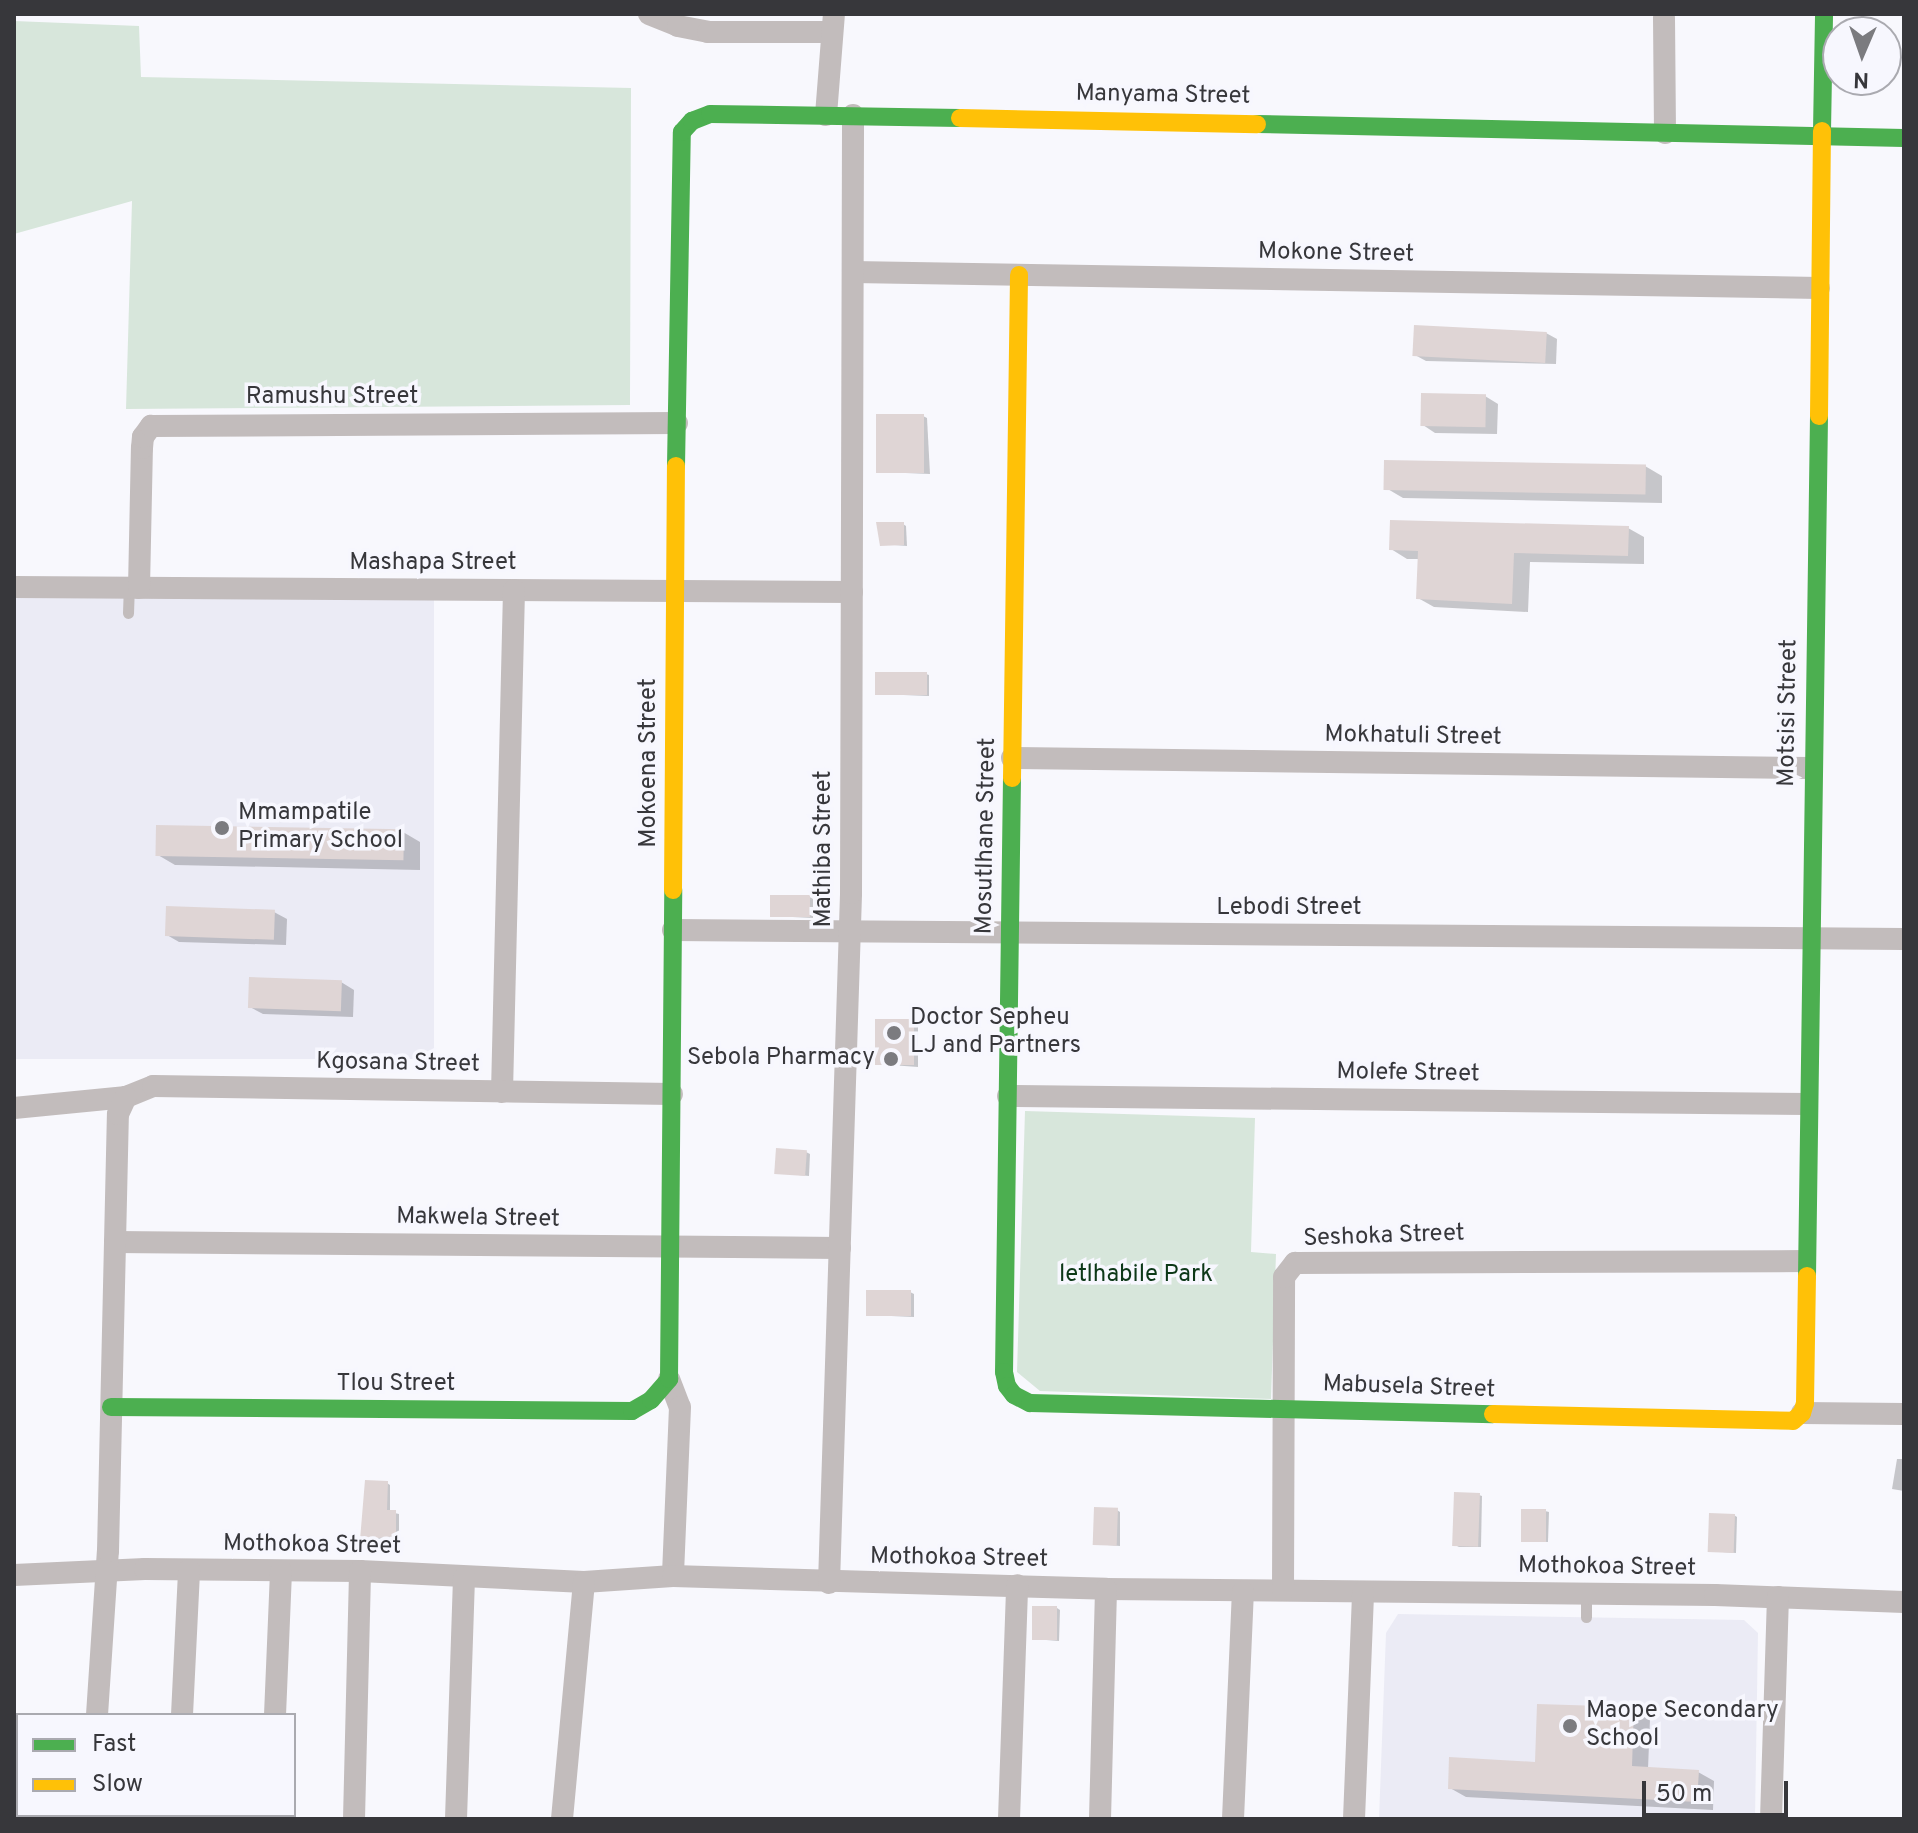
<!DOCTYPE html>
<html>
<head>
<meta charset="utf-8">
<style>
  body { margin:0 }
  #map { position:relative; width:1918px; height:1833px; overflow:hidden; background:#f8f8fd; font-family:Overpass,sans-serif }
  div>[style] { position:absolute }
  .built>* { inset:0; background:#ebebf5; transform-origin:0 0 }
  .green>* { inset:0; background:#d7e6db }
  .shadow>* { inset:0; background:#0003 }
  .building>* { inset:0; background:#dfd5d5; transform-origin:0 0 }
  .lane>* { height:11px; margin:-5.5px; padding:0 5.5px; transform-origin:5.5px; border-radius:5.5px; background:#c2bcbc }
  .street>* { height:22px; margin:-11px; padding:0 11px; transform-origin:11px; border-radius:11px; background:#c2bcbc }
  .fast>* { height:18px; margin:-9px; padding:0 9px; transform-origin:9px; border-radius:9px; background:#4caf50 }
  .slow>* { height:18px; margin:-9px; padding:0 9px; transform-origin:9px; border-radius:9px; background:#ffc107 }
  .dots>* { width:22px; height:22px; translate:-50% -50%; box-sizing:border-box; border:4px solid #f7f7fe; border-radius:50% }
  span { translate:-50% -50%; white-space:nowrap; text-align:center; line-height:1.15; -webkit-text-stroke:7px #f7f7fe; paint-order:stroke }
  .street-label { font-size:24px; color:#37373b }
  .poi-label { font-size:24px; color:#37373b }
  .left { translate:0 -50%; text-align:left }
  .right { translate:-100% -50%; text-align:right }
  .park-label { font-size:24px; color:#0d3818 }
  .frame { position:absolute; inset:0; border:16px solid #37373b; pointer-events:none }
  .legend { position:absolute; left:16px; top:1713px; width:280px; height:104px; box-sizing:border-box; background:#f7f7fe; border:2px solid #aaaab0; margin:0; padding:10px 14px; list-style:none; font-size:24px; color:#37373b }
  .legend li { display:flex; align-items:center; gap:16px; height:40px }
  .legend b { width:40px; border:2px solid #aaaab0 }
  .north { position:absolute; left:1822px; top:16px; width:80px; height:80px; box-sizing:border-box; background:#f7f7fe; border:2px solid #aaaab0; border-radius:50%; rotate:182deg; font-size:22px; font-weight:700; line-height:32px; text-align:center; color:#37373b }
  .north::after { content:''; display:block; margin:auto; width:28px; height:36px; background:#7b7b7f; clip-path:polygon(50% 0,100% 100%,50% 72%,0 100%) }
  .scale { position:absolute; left:1642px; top:1781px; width:146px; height:36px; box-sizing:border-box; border:4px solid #37373b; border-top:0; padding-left:10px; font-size:24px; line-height:28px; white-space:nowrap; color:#37373b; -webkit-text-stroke:6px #f7f7fe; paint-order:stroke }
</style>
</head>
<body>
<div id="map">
  <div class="built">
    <div style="left:14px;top:596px;width:420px;height:463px"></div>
    <div style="clip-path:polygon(1398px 1614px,1744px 1620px,1758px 1633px,1755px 1819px,1379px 1819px,1386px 1633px)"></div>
  </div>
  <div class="green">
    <div style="clip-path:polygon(14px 21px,139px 26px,141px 77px,631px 88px,630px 405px,126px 409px,132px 201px,14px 234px)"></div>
    <div style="clip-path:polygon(1025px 1111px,1255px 1118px,1251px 1252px,1276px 1254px,1271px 1399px,1040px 1391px,1017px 1372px)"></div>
  </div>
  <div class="shadow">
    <div style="clip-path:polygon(1546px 333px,1557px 339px,1556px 364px,1426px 361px,1415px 355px)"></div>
    <div style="clip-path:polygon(1485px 396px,1498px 404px,1497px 434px,1435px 433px,1423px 425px)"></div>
    <div style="clip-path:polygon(923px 416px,927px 418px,930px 474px,881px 472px)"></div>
    <div style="clip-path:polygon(1645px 466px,1662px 476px,1662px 503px,1403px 498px,1386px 488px)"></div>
    <div style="clip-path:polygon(903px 524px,906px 526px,907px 546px,882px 544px)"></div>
    <div style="clip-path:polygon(1628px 528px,1644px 537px,1644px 564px,1530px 562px,1528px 612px,1434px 607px,1418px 598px,1419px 559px,1407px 559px,1391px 549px)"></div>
    <div style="clip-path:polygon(926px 674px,929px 675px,929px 696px,877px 694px)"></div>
    <div style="clip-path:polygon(403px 832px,420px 842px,420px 870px,175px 865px,158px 855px)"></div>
    <div style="clip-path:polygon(810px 897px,813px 899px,813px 918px,772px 916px)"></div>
    <div style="clip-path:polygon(274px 912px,287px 919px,286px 945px,179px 942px,167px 935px)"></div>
    <div style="clip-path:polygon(341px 982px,354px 990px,353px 1017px,263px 1014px,250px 1007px)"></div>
    <div style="clip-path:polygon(913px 1021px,918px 1024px,918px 1067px,877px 1064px)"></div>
    <div style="clip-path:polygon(806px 1152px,810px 1154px,809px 1176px,777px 1173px)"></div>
    <div style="clip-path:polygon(910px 1292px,914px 1294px,914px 1317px,868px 1315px)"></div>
    <div style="clip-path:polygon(1897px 1459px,1904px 1459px,1904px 1491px,1892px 1489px)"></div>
    <div style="clip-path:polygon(387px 1483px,390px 1485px,390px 1512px,399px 1514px,399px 1537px,365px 1540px,362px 1539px)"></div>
    <div style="clip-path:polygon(1479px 1495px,1482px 1496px,1481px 1547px,1459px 1547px,1455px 1545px)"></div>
    <div style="clip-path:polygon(1117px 1510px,1120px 1512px,1120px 1546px,1095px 1544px)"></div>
    <div style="clip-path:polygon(1545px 1511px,1549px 1512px,1548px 1542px,1523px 1541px)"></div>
    <div style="clip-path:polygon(1734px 1515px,1737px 1517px,1736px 1553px,1709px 1551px)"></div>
    <div style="clip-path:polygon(1057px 1608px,1060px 1610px,1059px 1641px,1033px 1639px)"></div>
    <div style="clip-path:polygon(1634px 1709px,1650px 1719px,1648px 1769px,1698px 1772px,1714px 1781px,1713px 1810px,1466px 1797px,1450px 1788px,1537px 1764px)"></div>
  </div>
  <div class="building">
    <div style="left:1414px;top:325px;width:133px;height:31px;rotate:3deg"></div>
    <div style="left:1421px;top:393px;width:65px;height:33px;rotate:1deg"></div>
    <div style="left:876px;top:414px;width:48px;height:59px"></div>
    <div style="left:1384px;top:460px;width:262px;height:30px;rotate:1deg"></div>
    <div style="clip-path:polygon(1390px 520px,1629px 526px,1628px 556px,1514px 553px,1512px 604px,1416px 599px,1418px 551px,1389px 550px)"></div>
    <div style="clip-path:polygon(876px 522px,904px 522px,904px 545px,880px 546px)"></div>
    <div style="left:875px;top:672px;width:52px;height:23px"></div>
    <div style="left:156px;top:825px;width:248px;height:31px;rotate:1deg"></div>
    <div style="left:770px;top:895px;width:40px;height:22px"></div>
    <div style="left:166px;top:906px;width:109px;height:30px;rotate:2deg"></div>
    <div style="left:249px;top:977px;width:93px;height:31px;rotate:2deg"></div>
    <div style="left:875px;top:1019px;width:39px;height:46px"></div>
    <div style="left:776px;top:1148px;width:31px;height:26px;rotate:4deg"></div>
    <div style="left:866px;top:1290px;width:45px;height:26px"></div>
    <div style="clip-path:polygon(365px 1480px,388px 1481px,387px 1510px,396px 1510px,396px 1536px,360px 1540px)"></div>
    <div style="left:1454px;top:1492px;width:26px;height:54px;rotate:2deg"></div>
    <div style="left:1094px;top:1507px;width:24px;height:38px;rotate:2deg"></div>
    <div style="left:1521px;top:1509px;width:25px;height:33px"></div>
    <div style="left:1709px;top:1513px;width:26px;height:39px;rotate:2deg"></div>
    <div style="left:1032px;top:1606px;width:25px;height:34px"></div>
    <div style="clip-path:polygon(1537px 1704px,1634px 1707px,1632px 1766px,1699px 1770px,1697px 1802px,1448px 1789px,1449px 1757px,1535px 1762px)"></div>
  </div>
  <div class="lane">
    <div style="left:128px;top:613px;width:26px;rotate:-88deg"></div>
    <div style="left:1586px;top:1594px;width:23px;rotate:90deg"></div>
  </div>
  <div class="street">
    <div style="left:649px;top:14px;width:31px;rotate:22deg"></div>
    <div style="left:678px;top:26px;width:31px;rotate:11deg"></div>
    <div style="left:708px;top:32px;width:124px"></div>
    <div style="left:1664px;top:18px;width:115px;rotate:89.5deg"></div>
    <div style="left:826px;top:115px;width:101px;rotate:-85.5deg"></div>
    <div style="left:853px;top:272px;width:966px;rotate:0.95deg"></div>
    <div style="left:14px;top:587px;width:838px;rotate:0.34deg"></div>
    <div style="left:139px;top:588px;width:140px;rotate:-88.8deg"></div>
    <div style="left:142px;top:448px;width:11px;rotate:-85deg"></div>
    <div style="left:143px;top:437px;width:14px;rotate:-54deg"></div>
    <div style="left:151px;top:426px;width:526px;rotate:-0.33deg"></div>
    <div style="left:1012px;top:758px;width:800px;rotate:0.72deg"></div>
    <div style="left:673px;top:930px;width:1231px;rotate:0.42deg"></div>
    <div style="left:502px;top:1092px;width:502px;rotate:-88.63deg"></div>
    <div style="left:1008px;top:1096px;width:799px;rotate:0.57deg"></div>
    <div style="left:14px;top:1108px;width:113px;rotate:-5.6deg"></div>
    <div style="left:126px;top:1097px;width:29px;rotate:-22deg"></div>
    <div style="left:153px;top:1086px;width:519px;rotate:0.88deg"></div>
    <div style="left:115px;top:1242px;width:725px;rotate:0.47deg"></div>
    <div style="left:669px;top:1379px;width:30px;rotate:69deg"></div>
    <div style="left:680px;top:1407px;width:169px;rotate:92.4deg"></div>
    <div style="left:1802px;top:1413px;width:102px;rotate:0.6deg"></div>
    <div style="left:14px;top:1575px;width:131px;rotate:-2.6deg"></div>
    <div style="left:145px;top:1569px;width:215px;rotate:0.5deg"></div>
    <div style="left:360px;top:1571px;width:224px;rotate:2.8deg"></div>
    <div style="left:584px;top:1582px;width:89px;rotate:-3.9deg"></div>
    <div style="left:673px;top:1576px;width:433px;rotate:1.7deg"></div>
    <div style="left:1106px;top:1589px;width:609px;rotate:0.56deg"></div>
    <div style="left:1715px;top:1595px;width:189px;rotate:2.1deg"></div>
    <div style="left:829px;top:1583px;width:690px;rotate:-88.17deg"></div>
    <div style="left:851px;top:893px;width:778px;rotate:-89.85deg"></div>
    <div style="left:1283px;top:1590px;width:313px;rotate:-89.8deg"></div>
    <div style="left:1284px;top:1277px;width:18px;rotate:-52deg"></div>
    <div style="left:1295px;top:1263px;width:510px;rotate:-0.22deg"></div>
    <div style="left:97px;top:1715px;width:164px;rotate:-86.2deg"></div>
    <div style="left:108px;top:1551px;width:437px;rotate:-88.7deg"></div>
    <div style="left:118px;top:1114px;width:19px;rotate:-65deg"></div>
    <div style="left:182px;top:1715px;width:145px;rotate:-87.2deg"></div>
    <div style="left:275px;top:1715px;width:144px;rotate:-87.6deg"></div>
    <div style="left:14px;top:1802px;width:17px;rotate:83deg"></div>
    <div style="left:100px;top:1815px;width:4px;rotate:90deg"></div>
    <div style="left:177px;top:1819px;width:4px;rotate:-90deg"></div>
    <div style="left:271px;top:1819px;width:4px;rotate:-90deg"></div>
    <div style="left:354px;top:1819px;width:248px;rotate:-88.6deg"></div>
    <div style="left:456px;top:1819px;width:241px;rotate:-88.1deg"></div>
    <div style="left:562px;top:1819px;width:238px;rotate:-84.7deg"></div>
    <div style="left:1009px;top:1819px;width:234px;rotate:-88deg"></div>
    <div style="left:1100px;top:1819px;width:230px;rotate:-88.5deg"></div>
    <div style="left:1233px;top:1819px;width:227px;rotate:-87.5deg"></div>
    <div style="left:1354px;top:1819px;width:227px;rotate:-87.7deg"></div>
    <div style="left:1771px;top:1819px;width:222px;rotate:-88.2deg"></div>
  </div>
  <div class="fast">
    <div style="left:1257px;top:124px;width:647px;rotate:1.24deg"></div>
    <div style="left:1822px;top:131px;width:117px;rotate:-89deg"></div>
    <div style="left:676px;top:466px;width:334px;rotate:-89deg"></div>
    <div style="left:682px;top:132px;width:15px;rotate:-48deg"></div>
    <div style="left:692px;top:121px;width:19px;rotate:-21deg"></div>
    <div style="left:710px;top:114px;width:250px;rotate:0.9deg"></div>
    <div style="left:1012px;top:778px;width:594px;rotate:90.77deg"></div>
    <div style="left:1004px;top:1372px;width:14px;rotate:78deg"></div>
    <div style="left:1007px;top:1386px;width:11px;rotate:52deg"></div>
    <div style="left:1014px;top:1395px;width:18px;rotate:27deg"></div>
    <div style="left:1030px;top:1403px;width:463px;rotate:1.4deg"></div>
    <div style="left:1807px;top:1276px;width:860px;rotate:-89.2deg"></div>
    <div style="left:111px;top:1407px;width:521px;rotate:0.44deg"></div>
    <div style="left:632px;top:1411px;width:22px;rotate:-30deg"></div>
    <div style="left:651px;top:1400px;width:28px;rotate:-49deg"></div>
    <div style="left:669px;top:1379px;width:489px;rotate:-89.5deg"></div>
  </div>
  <div class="slow">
    <div style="left:960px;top:118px;width:297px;rotate:1.2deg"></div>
    <div style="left:1819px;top:416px;width:285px;rotate:-89.4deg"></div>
    <div style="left:1012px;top:778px;width:503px;rotate:-89.2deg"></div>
    <div style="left:673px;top:890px;width:424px;rotate:-89.6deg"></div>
    <div style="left:1493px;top:1414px;width:300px;rotate:1.3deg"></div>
    <div style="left:1793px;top:1421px;width:12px;rotate:-42deg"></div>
    <div style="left:1802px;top:1413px;width:10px;rotate:-73deg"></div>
    <div style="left:1805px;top:1403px;width:127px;rotate:-89.1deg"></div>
  </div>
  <div class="dots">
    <div style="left:222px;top:828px;background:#7b7b7f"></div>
    <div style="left:894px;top:1033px;background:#7b7b7f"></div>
    <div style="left:891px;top:1059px;background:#7b7b7f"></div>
    <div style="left:1570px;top:1726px;background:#7b7b7f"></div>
  </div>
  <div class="street-label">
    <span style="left:1163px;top:96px;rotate:1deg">Manyama Street</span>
    <span style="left:1336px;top:254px;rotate:1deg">Mokone Street</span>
    <span style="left:332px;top:398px">Ramushu Street</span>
    <span style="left:433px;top:564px">Mashapa Street</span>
    <span style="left:1789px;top:713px;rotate:-89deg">Motsisi Street</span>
    <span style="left:1413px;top:737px;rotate:1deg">Mokhatuli Street</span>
    <span style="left:650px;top:763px;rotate:-90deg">Mokoena Street</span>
    <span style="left:987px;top:836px;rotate:-89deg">Mosutlhane Street</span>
    <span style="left:825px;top:849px;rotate:-90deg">Mathiba Street</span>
    <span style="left:1289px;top:909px">Lebodi Street</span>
    <span style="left:398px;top:1064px;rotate:1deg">Kgosana Street</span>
    <span style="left:1408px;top:1074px;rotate:1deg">Molefe Street</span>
    <span style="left:478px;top:1219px;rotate:1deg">Makwela Street</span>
    <span style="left:1384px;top:1237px;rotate:-2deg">Seshoka Street</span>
    <span style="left:396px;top:1385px">Tlou Street</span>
    <span style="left:1409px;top:1388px;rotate:2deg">Mabusela Street</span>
    <span style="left:312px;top:1546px;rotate:1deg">Mothokoa Street</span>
    <span style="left:959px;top:1559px;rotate:1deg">Mothokoa Street</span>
    <span style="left:1607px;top:1568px;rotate:1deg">Mothokoa Street</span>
  </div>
  <div class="poi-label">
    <span class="left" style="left:238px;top:828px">Mmampatile<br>Primary School</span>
    <span class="left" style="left:910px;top:1033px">Doctor Sepheu<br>LJ and Partners</span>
    <span class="right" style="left:875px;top:1059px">Sebola Pharmacy</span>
    <span class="left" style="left:1586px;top:1726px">Maope Secondary<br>School</span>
  </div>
  <div class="park-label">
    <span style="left:1136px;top:1276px">letlhabile Park</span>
  </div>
  <div class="frame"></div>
  <ul class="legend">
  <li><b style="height:10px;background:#4caf50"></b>Fast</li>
  <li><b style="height:10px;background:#ffc107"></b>Slow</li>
  </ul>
  <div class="north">N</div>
  <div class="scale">50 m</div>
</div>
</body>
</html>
